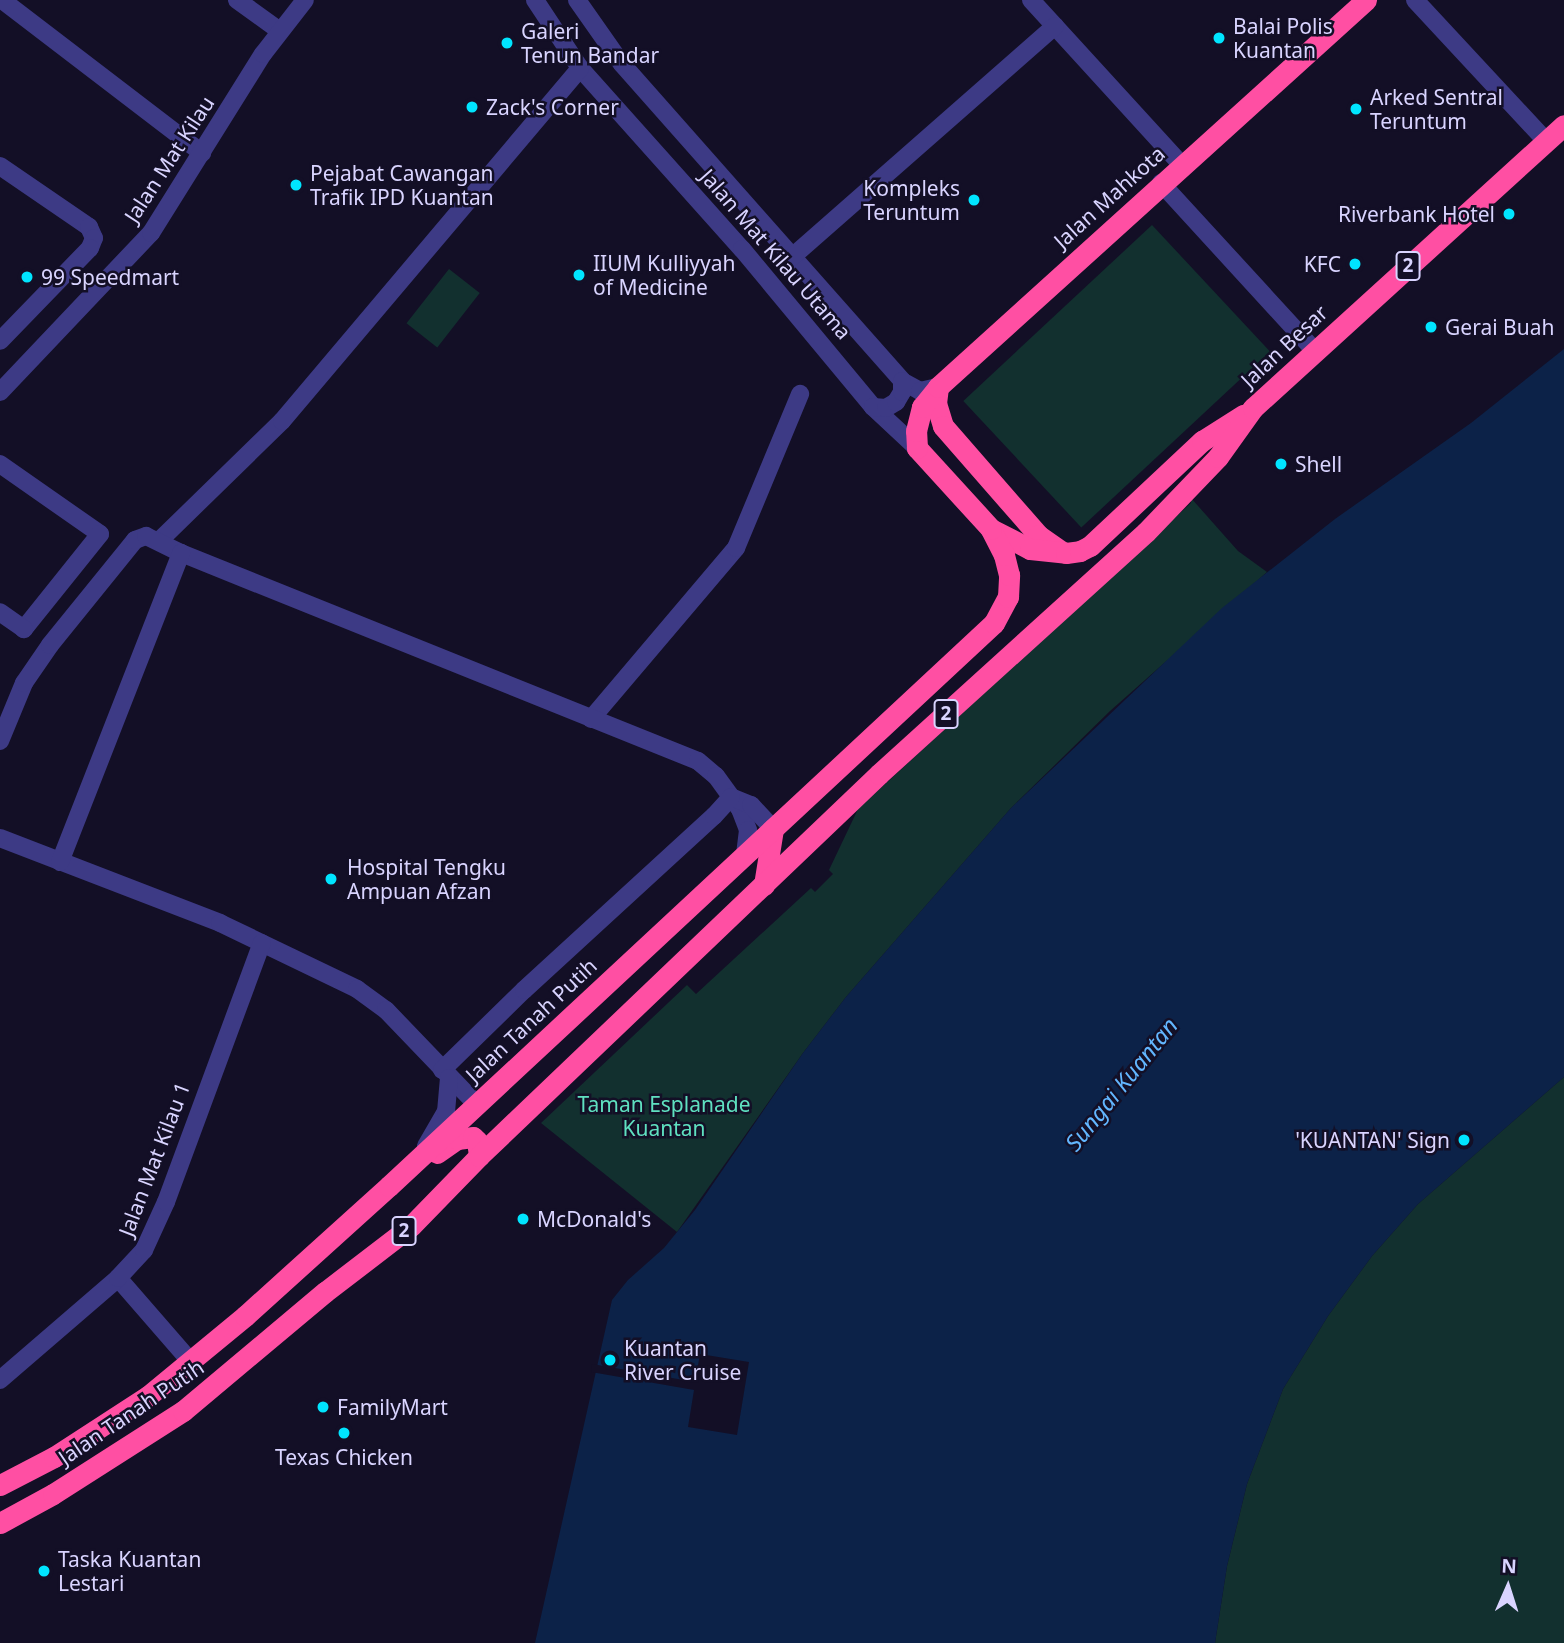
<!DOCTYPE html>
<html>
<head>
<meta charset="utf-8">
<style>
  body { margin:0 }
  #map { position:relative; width:1564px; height:1643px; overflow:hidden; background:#130f26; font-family:"Noto Sans",sans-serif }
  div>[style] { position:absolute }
  .green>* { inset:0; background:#12302f; transform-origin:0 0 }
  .water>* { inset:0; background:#0c2248 }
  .pier>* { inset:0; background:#130f26 }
  .minor>* { height:18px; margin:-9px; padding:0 9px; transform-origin:9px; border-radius:9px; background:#3d3a85 }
  .highway>* { height:21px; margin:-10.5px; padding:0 10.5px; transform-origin:10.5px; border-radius:10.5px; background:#ff4fa3 }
  .dots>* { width:19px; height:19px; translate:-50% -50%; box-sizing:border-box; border:4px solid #130f26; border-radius:50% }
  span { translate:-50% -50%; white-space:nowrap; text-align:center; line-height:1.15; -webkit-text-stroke:5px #130f26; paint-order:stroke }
  .shield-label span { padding:2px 5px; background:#130f26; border:2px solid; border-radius:5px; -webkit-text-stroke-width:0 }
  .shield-label { font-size:19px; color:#d9d4ff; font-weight:700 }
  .poi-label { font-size:21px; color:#d9d4ff }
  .left { translate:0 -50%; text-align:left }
  .right { translate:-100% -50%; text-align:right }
  .street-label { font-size:21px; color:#d9d4ff }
  .park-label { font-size:21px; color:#5fe0c0 }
  .water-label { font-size:23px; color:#62b6ff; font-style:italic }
  .north { position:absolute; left:1473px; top:1552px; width:70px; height:70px; -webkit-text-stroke:5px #130f26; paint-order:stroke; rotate:3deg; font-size:19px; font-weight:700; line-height:28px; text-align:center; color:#d9d4ff }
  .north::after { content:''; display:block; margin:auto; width:24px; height:32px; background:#d9d4ff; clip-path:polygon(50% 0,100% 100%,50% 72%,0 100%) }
</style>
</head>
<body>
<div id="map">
  <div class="green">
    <div style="left:1152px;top:225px;width:173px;height:258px;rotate:47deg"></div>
    <div style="left:449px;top:269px;width:39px;height:69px;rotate:38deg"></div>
    <div style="clip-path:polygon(1191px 498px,1238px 551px,1267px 572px,1110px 711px,1011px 808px,846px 997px,803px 1053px,677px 1232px,541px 1123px,687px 985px,696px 994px,811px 888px,815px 892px,833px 874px,829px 870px,858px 809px,1191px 503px)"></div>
    <div style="clip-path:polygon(1564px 1077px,1564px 1643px,1215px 1643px,1227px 1566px,1247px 1484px,1283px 1389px,1328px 1316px,1372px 1256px,1418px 1204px)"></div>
  </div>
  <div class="water">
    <div style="clip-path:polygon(1564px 349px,1564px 1077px,1418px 1204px,1372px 1256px,1328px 1316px,1283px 1389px,1247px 1484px,1227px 1566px,1215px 1643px,535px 1643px,612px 1300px,628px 1280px,664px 1248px,695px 1210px,803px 1053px,846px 997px,1011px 808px,1222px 608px,1335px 519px,1471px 423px)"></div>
  </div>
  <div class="pier">
    <div style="clip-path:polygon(700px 1354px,749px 1362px,737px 1435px,688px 1427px,694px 1390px,591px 1372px,592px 1364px,695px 1382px)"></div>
  </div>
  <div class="minor">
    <div style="left:2px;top:0;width:252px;rotate:37.4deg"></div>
    <div style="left:237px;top:0;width:53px;rotate:35.8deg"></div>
    <div style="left:535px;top:0;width:82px;rotate:56.5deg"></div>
    <div style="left:580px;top:68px;width:243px;rotate:48.2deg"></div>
    <div style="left:742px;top:249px;width:205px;rotate:50.3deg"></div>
    <div style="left:873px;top:407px;width:60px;rotate:43deg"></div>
    <div style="left:577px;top:0;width:78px;rotate:54.9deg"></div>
    <div style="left:622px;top:64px;width:423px;rotate:48.5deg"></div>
    <div style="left:902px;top:381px;width:21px;rotate:29deg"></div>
    <div style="left:920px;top:391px;width:18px;rotate:-13deg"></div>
    <div style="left:1031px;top:0;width:222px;rotate:47.6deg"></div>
    <div style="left:1415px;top:0;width:192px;rotate:47.1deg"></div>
    <div style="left:0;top:166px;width:108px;rotate:34.4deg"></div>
    <div style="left:89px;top:227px;width:12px;rotate:66deg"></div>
    <div style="left:94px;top:238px;width:11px;rotate:112deg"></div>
    <div style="left:90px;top:248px;width:129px;rotate:134.1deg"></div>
    <div style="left:1161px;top:183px;width:228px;rotate:47.5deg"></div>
    <div style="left:792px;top:257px;width:350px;rotate:-41.3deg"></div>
    <div style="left:0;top:392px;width:219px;rotate:-46.5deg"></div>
    <div style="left:151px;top:233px;width:211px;rotate:-58deg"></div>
    <div style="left:263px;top:54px;width:68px;rotate:-52.1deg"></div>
    <div style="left:873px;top:407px;width:13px;rotate:4deg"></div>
    <div style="left:886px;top:408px;width:12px;rotate:-31deg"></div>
    <div style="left:896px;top:402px;width:12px;rotate:-59deg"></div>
    <div style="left:902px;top:392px;width:11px;rotate:-90deg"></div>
    <div style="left:0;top:464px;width:122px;rotate:35deg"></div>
    <div style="left:100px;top:534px;width:122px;rotate:128.7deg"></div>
    <div style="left:24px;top:629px;width:29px;rotate:-145deg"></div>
    <div style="left:159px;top:541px;width:172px;rotate:-44.3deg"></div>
    <div style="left:282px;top:421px;width:462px;rotate:-49.8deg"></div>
    <div style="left:591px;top:719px;width:224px;rotate:-49.7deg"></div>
    <div style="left:736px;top:548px;width:167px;rotate:-67.4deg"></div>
    <div style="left:0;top:741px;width:63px;rotate:-67.5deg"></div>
    <div style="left:24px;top:683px;width:46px;rotate:-55.6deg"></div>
    <div style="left:50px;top:645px;width:135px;rotate:-51deg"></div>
    <div style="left:135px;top:540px;width:12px;rotate:-20deg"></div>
    <div style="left:146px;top:536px;width:39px;rotate:26deg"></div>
    <div style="left:181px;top:553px;width:557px;rotate:21.92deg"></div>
    <div style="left:698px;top:761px;width:23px;rotate:40deg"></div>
    <div style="left:716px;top:776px;width:41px;rotate:54deg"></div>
    <div style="left:740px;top:809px;width:22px;rotate:69deg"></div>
    <div style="left:748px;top:830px;width:24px;rotate:97deg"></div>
    <div style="left:731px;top:797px;width:22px;rotate:22deg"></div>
    <div style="left:751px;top:805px;width:33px;rotate:47deg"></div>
    <div style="left:0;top:838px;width:236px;rotate:21.1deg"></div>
    <div style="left:220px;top:923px;width:152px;rotate:25.7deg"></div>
    <div style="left:357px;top:989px;width:36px;rotate:36deg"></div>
    <div style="left:386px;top:1010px;width:130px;rotate:46.2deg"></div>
    <div style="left:60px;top:862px;width:332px;rotate:-68.6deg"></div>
    <div style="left:442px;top:1070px;width:115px;rotate:-44.3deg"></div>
    <div style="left:524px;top:990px;width:258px;rotate:-42.5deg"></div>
    <div style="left:714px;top:816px;width:25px;rotate:-48deg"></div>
    <div style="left:426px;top:1146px;width:39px;rotate:-60deg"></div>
    <div style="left:446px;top:1112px;width:34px;rotate:-85deg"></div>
    <div style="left:118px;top:1278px;width:111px;rotate:49deg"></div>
    <div style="left:0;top:1380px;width:156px;rotate:-40.8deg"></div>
    <div style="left:118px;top:1278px;width:38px;rotate:-47deg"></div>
    <div style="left:144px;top:1250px;width:53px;rotate:-65.4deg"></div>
    <div style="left:166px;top:1202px;width:276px;rotate:-69.7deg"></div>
  </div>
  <div class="highway">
    <div style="left:938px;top:387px;width:16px;rotate:97deg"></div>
    <div style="left:936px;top:403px;width:24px;rotate:73deg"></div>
    <div style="left:943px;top:426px;width:145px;rotate:48.9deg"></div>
    <div style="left:1038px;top:535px;width:28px;rotate:35deg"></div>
    <div style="left:991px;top:529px;width:44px;rotate:27.1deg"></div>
    <div style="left:1030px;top:549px;width:36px;rotate:6deg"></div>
    <div style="left:1066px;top:553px;width:14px;rotate:-8deg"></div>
    <div style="left:1080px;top:551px;width:11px;rotate:-27deg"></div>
    <div style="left:1090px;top:546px;width:154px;rotate:-43.2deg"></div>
    <div style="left:1202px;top:441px;width:49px;rotate:-32.4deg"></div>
    <div style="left:764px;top:885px;width:57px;rotate:-80.9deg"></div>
    <div style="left:437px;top:1153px;width:24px;rotate:-35deg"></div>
    <div style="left:457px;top:1139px;width:16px;rotate:-7deg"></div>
    <div style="left:473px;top:1137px;width:6px;rotate:45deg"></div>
    <div style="left:477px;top:1141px;width:15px;rotate:82deg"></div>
    <div style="left:0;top:1485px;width:61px;rotate:-27.4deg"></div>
    <div style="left:54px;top:1457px;width:112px;rotate:-33deg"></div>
    <div style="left:148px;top:1396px;width:126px;rotate:-39.5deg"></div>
    <div style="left:245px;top:1316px;width:194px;rotate:-42.1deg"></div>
    <div style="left:389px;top:1186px;width:826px;rotate:-42.94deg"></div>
    <div style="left:994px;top:623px;width:30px;rotate:-62deg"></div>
    <div style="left:1008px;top:597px;width:22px;rotate:-87deg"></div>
    <div style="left:1009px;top:575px;width:21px;rotate:-104deg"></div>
    <div style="left:1004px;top:555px;width:29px;rotate:-117deg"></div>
    <div style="left:991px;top:529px;width:110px;rotate:-132.4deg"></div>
    <div style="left:917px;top:448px;width:17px;rotate:-93deg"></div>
    <div style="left:916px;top:431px;width:25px;rotate:-76deg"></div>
    <div style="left:922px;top:407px;width:26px;rotate:-51deg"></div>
    <div style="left:938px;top:387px;width:577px;rotate:-42.12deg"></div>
    <div style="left:0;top:1523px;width:60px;rotate:-28.7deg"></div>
    <div style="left:53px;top:1494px;width:154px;rotate:-32.6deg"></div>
    <div style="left:183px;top:1411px;width:185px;rotate:-40deg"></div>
    <div style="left:325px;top:1292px;width:108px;rotate:-37.5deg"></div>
    <div style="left:411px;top:1226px;width:98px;rotate:-45.8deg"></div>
    <div style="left:479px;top:1156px;width:553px;rotate:-43.68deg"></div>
    <div style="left:879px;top:774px;width:360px;rotate:-42.2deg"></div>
    <div style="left:1146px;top:532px;width:104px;rotate:-46.2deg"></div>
    <div style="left:1218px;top:457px;width:60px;rotate:-54.5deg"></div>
    <div style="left:1253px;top:408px;width:420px;rotate:-42.3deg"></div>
  </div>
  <div class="dots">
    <div style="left:1219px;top:38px;background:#00e5ff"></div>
    <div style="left:507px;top:43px;background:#00e5ff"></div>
    <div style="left:472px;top:107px;background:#00e5ff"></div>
    <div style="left:1356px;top:109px;background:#00e5ff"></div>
    <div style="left:296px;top:185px;background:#00e5ff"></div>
    <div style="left:974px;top:200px;background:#00e5ff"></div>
    <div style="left:1509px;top:214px;background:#00e5ff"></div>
    <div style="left:1355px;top:264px;background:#00e5ff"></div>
    <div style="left:579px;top:275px;background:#00e5ff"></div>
    <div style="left:27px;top:277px;background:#00e5ff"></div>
    <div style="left:1431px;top:327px;background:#00e5ff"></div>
    <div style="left:1281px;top:464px;background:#00e5ff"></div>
    <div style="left:331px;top:879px;background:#00e5ff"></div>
    <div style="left:1464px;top:1140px;background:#00e5ff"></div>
    <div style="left:523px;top:1219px;background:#00e5ff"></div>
    <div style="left:610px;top:1360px;background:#00e5ff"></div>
    <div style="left:323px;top:1407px;background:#00e5ff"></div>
    <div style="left:344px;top:1433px;background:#00e5ff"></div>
    <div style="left:44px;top:1571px;background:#00e5ff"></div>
  </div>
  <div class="shield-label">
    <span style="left:1408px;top:266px">2</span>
    <span style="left:946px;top:714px">2</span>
    <span style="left:404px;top:1231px">2</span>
  </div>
  <div class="poi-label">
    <span class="left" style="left:1233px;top:38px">Balai Polis<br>Kuantan</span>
    <span class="left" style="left:521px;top:43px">Galeri<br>Tenun Bandar</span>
    <span class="left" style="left:1370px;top:109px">Arked Sentral<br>Teruntum</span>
    <span class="left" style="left:486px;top:107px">Zack's Corner</span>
    <span class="left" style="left:310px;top:185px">Pejabat Cawangan<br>Trafik IPD Kuantan</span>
    <span class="right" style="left:960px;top:200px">Kompleks<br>Teruntum</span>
    <span class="right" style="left:1495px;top:214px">Riverbank Hotel</span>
    <span class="left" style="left:593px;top:275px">IIUM Kulliyyah<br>of Medicine</span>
    <span class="right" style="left:1341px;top:264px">KFC</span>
    <span class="left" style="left:41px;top:277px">99 Speedmart</span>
    <span class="left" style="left:1445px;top:327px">Gerai Buah</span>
    <span class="left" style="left:1295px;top:464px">Shell</span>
    <span class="left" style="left:347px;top:879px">Hospital Tengku<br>Ampuan Afzan</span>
    <span class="right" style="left:1450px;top:1140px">'KUANTAN' Sign</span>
    <span class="left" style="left:537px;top:1219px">McDonald's</span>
    <span class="left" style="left:624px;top:1360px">Kuantan<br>River Cruise</span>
    <span class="left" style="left:337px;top:1407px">FamilyMart</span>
    <span style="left:344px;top:1457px">Texas Chicken</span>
    <span class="left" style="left:58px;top:1571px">Taska Kuantan<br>Lestari</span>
  </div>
  <div class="street-label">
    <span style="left:169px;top:159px;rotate:-57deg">Jalan Mat Kilau</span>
    <span style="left:1109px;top:197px;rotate:-42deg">Jalan Mahkota</span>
    <span style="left:776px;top:254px;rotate:49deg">Jalan Mat Kilau Utama</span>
    <span style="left:1284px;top:346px;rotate:-43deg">Jalan Besar</span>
    <span style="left:531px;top:1020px;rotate:-43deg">Jalan Tanah Putih</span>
    <span style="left:154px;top:1159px;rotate:-69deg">Jalan Mat Kilau 1</span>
    <span style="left:131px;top:1412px;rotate:-34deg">Jalan Tanah Putih</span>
  </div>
  <div class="park-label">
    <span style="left:664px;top:1116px">Taman Esplanade<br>Kuantan</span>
  </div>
  <div class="water-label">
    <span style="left:1121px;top:1084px;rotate:-51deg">Sungai Kuantan</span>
  </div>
  <div class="north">N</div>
</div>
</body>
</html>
